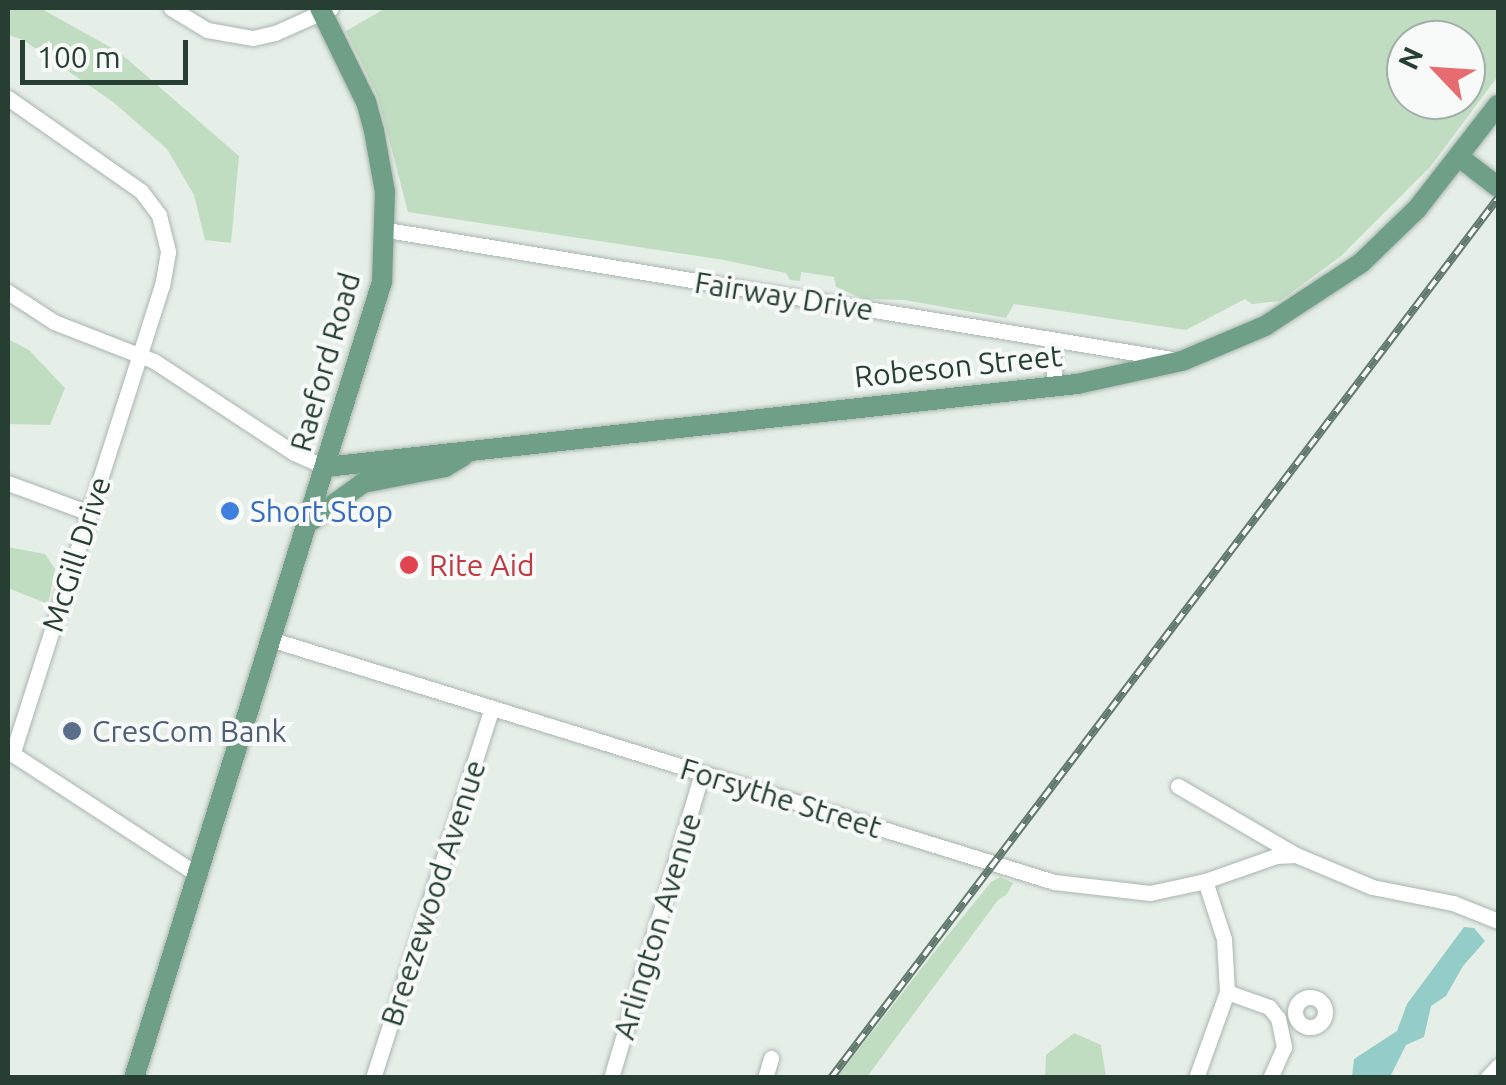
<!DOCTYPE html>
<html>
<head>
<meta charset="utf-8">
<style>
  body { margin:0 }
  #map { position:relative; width:1506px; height:1085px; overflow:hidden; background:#e6eee8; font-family:Ubuntu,sans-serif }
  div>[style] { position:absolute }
  .green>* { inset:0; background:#c1ddc1 }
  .water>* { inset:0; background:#94cdc7 }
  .roads { filter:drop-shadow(0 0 2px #a9b6ae) drop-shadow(0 0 2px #a9b6ae) }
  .minor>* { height:15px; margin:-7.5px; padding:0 7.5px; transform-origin:7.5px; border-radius:7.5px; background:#fff }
  .minor>.ring { margin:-7.5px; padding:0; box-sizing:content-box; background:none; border:15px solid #fff; border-radius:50% }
  .major>* { height:20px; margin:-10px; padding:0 10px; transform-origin:10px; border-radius:10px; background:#6f9f86 }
  .rail>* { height:8px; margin-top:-4px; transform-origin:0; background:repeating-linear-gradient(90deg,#f7faf8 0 11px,#617a6d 0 22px); box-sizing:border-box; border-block:2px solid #617a6d }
  .dots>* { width:28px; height:28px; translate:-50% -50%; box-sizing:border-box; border:5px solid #f7faf8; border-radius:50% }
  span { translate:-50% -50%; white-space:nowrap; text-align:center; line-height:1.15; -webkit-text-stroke:8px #f7faf8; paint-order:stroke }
  .street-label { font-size:30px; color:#263f32 }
  .shop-label { font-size:30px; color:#366cbe }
  .left { translate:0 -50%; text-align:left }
  .health-label { font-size:30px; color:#be3a42 }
  .service-label { font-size:30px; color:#4e5e75 }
  .frame { position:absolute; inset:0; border:10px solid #263f32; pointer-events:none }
  .north { position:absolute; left:1386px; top:20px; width:100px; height:100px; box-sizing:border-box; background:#f7faf8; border:2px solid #a3afa9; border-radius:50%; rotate:295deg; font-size:28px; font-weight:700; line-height:40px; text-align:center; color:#263f32 }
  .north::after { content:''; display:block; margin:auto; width:35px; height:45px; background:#e76c6f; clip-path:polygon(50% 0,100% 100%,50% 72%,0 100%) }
  .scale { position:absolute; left:20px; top:40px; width:168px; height:45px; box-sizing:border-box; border:5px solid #263f32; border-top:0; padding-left:12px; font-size:30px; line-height:35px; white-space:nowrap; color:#263f32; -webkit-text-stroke:8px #f7faf8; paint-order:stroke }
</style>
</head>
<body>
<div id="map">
  <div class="green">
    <div style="clip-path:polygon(8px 8px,40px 8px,119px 52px,239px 156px,231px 243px,205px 240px,194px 195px,167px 149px,113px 102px,23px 40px,8px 35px)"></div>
    <div style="clip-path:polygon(evenodd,386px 8px,1498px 8px,1498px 76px,1430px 167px,1341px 256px,1280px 301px,1252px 304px,1245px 299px,1186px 330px,1014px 304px,1006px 318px,904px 300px,863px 299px,836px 287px,834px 277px,801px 272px,800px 281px,790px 280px,786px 273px,724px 260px,408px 212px,378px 97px,346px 31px,386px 8px,1466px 40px,1466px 100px,1406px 100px,1406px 40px,1466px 40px)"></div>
    <div style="clip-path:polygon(8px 339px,29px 350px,65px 388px,50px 425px,8px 424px)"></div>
    <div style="clip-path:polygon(8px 547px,45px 554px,55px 569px,48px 604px,8px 588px)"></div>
    <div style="clip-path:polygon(1000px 877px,1013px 883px,1007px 894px,998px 900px,867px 1077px,837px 1077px,931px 956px,991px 882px)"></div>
    <div style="clip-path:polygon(1074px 1033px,1101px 1045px,1106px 1077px,1045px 1077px,1046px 1055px)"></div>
  </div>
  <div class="water">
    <div style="clip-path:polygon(1464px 927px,1474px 928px,1485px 941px,1463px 966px,1446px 996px,1431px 1006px,1424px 1037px,1406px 1045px,1390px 1077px,1352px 1077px,1354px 1059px,1397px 1031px,1407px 1004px)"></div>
  </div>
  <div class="roads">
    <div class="minor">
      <div style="left:171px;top:8px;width:42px;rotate:31.4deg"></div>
      <div style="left:207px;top:30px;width:47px;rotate:9.9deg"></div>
      <div style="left:253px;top:38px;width:23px;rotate:-13deg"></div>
      <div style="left:275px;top:33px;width:61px;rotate:-24.1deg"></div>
      <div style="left:8px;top:98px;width:162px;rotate:35deg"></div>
      <div style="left:141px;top:191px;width:30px;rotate:53deg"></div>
      <div style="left:159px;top:215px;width:38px;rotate:76deg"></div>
      <div style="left:168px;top:252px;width:34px;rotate:100deg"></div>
      <div style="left:162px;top:285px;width:492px;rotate:107.7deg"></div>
      <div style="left:387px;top:230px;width:796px;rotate:9.33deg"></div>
      <div style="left:8px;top:292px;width:55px;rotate:33.1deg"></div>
      <div style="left:54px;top:322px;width:107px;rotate:21.3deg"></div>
      <div style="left:154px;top:361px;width:168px;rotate:33.3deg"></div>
      <div style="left:294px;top:453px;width:35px;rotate:24deg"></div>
      <div style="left:1051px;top:339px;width:46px;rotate:85deg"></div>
      <div style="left:8px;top:483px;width:86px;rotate:20.3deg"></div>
      <div style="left:270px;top:639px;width:821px;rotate:17.22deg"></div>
      <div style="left:1054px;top:882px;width:97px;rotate:6.5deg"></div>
      <div style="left:1150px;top:893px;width:56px;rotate:-12.3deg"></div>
      <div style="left:1205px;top:881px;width:75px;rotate:-19.4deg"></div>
      <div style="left:1276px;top:856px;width:20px;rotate:-3deg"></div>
      <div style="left:8px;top:751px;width:225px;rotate:33.1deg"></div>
      <div style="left:1178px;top:786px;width:137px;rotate:30.3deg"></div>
      <div style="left:1296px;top:855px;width:82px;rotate:22.8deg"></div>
      <div style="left:1372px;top:887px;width:83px;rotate:11.2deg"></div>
      <div style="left:1453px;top:903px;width:48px;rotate:21.8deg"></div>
      <div style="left:1227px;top:992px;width:45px;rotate:19.7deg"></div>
      <div style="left:1269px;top:1007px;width:14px;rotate:51deg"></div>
      <div style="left:1278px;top:1018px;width:30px;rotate:78deg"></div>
      <div style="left:1284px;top:1047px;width:34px;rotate:114deg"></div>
      <div class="ring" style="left:1295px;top:997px;width:15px;height:15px"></div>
      <div style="left:373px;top:1078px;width:389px;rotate:-72.2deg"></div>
      <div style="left:611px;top:1078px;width:318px;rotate:-73.4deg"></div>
      <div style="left:765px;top:1078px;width:21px;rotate:-73deg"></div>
      <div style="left:1196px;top:1078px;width:91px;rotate:-70.2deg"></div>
      <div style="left:1227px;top:992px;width:53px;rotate:-93.2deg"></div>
      <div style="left:1224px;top:939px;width:61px;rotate:-108.1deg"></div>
      <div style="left:1487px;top:1078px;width:16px;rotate:-47deg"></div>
    </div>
    <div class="major">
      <div style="left:1459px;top:157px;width:49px;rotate:37.6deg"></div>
      <div style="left:326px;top:467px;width:756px;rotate:-6.31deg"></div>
      <div style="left:1077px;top:384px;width:107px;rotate:-12.4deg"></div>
      <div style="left:1182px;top:361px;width:90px;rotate:-22.9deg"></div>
      <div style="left:1265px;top:326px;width:115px;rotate:-33.3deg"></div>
      <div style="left:1361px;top:263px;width:78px;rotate:-44deg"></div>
      <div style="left:1417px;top:209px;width:132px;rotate:-52.1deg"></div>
      <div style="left:308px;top:523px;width:68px;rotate:-36deg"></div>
      <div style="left:363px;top:483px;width:84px;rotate:-11deg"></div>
      <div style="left:445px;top:467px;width:21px;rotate:-31deg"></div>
      <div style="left:134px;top:1078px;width:834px;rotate:-72.7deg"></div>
      <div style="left:382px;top:282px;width:90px;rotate:-88.1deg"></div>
      <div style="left:385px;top:192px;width:62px;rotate:-100.2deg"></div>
      <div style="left:374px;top:131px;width:30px;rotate:-105deg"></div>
      <div style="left:366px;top:102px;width:105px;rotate:-116.1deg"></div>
    </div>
  </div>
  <div class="rail">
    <div style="left:831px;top:1078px;width:1104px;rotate:-52.84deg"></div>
  </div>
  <div class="dots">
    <div style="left:230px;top:511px;background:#3f7fe0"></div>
    <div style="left:409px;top:565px;background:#e0444e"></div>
    <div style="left:72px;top:731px;background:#5c6f8a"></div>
  </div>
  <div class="street-label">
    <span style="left:784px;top:296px;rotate:9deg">Fairway Drive</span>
    <span style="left:325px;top:362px;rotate:-74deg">Raeford Road</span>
    <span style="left:958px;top:366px;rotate:-6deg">Robeson Street</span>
    <span style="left:76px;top:554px;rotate:-72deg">McGill Drive</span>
    <span style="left:781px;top:798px;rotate:17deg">Forsythe Street</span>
    <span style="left:433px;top:893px;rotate:-72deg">Breezewood Avenue</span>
    <span style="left:657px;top:926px;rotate:-73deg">Arlington Avenue</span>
  </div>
  <div class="shop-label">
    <span class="left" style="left:250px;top:511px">Short Stop</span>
  </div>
  <div class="health-label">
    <span class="left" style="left:429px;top:565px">Rite Aid</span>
  </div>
  <div class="service-label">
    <span class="left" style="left:92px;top:731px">CresCom Bank</span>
  </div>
  <div class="frame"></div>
  <div class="north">N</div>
  <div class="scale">100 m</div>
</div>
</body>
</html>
